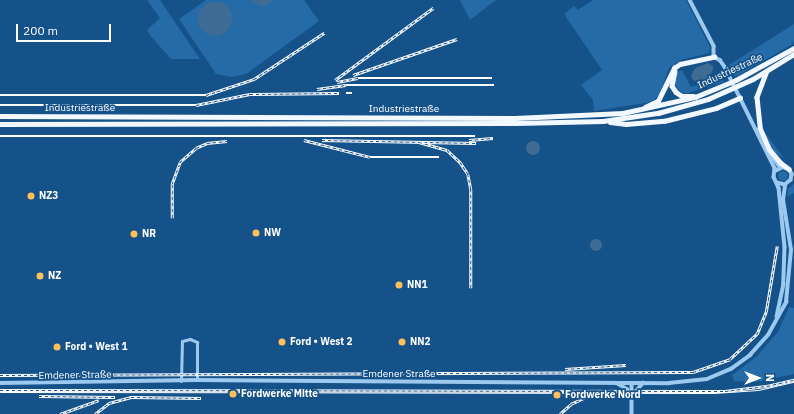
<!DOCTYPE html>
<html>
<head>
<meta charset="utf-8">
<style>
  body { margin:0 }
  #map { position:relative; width:794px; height:414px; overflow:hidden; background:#155289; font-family:"IBM Plex Sans",sans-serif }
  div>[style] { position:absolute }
  .green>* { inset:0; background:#246ba7 }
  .round { border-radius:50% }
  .water>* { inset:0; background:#3f6c94 }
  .minor>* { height:3px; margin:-1.5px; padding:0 1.5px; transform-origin:1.5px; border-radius:1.5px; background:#9cc9ef }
  .tertiary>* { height:3.5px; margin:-1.75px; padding:0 1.75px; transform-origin:1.75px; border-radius:1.75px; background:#9cc9ef }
  .trunk>* { height:4.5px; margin:-2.25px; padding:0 2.25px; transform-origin:2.25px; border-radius:2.25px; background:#f2f8ff }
  .tram>* { height:1px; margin:-0.5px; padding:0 0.5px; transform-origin:0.5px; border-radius:0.5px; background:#fff }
  .rail>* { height:2.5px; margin-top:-1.25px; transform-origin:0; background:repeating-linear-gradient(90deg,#155289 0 3px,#fff 0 6px); box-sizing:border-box; border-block:1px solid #fff }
  .dots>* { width:11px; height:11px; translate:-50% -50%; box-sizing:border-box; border:2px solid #155289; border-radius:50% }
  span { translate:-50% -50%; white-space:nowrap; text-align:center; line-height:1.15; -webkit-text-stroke:3.5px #155289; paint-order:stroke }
  .street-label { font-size:10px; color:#fff }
  .poi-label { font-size:10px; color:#fff; font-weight:700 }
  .left { translate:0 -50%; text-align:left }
  .north { position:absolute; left:738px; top:358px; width:40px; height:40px; -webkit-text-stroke:3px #155289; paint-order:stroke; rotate:90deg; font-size:11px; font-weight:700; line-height:16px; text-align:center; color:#fff }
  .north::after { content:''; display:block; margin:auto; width:14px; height:18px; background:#fff; clip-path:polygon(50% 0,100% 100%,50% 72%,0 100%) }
  .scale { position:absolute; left:16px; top:24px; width:95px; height:18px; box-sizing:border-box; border:2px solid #fff; border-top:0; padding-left:5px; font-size:12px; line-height:14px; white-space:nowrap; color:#fff; -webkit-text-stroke:3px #155289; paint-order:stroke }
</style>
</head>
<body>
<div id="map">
  <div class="green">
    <div style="clip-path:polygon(147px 0,160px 0,200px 59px,171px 59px,149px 34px,147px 30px,160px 18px)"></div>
    <div style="clip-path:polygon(206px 0,304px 0,319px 21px,246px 74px,232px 77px,216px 74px,179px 19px)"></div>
    <div style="clip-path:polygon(460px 0,496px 0,470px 20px)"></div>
    <div style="clip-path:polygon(593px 0,686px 0,710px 47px,709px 53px,681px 60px,669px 68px,659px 96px,651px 102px,594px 111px,593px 100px,581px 85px,602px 70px,564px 14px,574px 6px,578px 10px)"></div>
    <div style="clip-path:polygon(794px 24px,794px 42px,791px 45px,735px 77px,729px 65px)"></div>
    <div style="clip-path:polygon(682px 70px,691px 87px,721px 77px,724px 82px,685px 94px,677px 89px,674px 80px,676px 73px)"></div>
    <div style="clip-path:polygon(764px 131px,783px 157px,783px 158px,772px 150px)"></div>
    <div class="round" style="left:778px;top:171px;width:10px;height:10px"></div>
    <div style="clip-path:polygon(794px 184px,794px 193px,787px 197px,788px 189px)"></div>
    <div style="clip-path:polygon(789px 307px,794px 308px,794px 374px,756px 382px,734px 381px,732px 375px,756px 357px,778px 332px)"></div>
  </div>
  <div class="water">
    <div style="clip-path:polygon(250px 0,276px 0,262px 7px)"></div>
    <div class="round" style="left:198px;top:2px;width:34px;height:34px"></div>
    <div style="clip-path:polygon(708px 63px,713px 66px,713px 69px,709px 79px,697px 82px,693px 80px,691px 76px,695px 68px)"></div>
    <div class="round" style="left:526px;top:141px;width:14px;height:14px"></div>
    <div class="round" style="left:590px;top:239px;width:12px;height:12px"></div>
  </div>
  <div class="minor">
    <div style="left:181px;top:381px;width:40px;rotate:-88.6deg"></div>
    <div style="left:182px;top:341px;width:8px;rotate:-14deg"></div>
    <div style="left:190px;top:339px;width:8px;rotate:23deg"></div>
    <div style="left:197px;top:342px;width:38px;rotate:90deg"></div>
  </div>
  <div class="tertiary">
    <div style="left:690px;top:0;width:52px;rotate:62.4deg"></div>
    <div style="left:714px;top:46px;width:11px;rotate:90deg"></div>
    <div style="left:714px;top:57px;width:7px;rotate:27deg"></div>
    <div style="left:720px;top:60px;width:9px;rotate:54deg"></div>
    <div style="left:725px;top:67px;width:113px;rotate:63.7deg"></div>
    <div style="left:775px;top:168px;width:9px;rotate:96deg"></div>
    <div style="left:774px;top:177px;width:12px;rotate:66deg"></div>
    <div style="left:779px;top:188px;width:59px;rotate:84.2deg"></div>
    <div style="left:785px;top:247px;width:37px;rotate:92deg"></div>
    <div style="left:784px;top:284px;width:33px;rotate:102deg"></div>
    <div style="left:762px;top:142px;width:31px;rotate:54deg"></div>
    <div style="left:775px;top:171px;width:9px;rotate:-27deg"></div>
    <div style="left:783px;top:167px;width:6px;rotate:18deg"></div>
    <div style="left:789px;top:169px;width:6px;rotate:59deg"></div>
    <div style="left:792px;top:174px;width:6px;rotate:99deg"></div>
    <div style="left:791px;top:180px;width:8px;rotate:140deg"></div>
    <div style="left:785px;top:185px;width:8px;rotate:-166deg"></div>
    <div style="left:0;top:383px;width:197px;rotate:-0.9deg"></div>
    <div style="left:197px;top:380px;width:472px;rotate:0.4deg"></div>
    <div style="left:669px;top:383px;width:38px;rotate:-6deg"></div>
    <div style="left:707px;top:379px;width:26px;rotate:-23deg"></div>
    <div style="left:731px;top:369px;width:24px;rotate:-36deg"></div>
    <div style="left:750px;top:355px;width:27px;rotate:-48deg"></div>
    <div style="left:768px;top:335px;width:38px;rotate:-61deg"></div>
    <div style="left:786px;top:302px;width:52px;rotate:-84.5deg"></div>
    <div style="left:791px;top:250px;width:51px;rotate:-99.1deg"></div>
    <div style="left:783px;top:200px;width:15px;rotate:-82deg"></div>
    <div style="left:617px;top:383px;width:12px;rotate:31deg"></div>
    <div style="left:627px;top:389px;width:8px;rotate:60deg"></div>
    <div style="left:632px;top:383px;width:31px;rotate:90deg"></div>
    <div style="left:632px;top:396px;width:17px;rotate:-50deg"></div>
  </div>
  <div class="trunk">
    <div style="left:675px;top:71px;width:15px;rotate:101deg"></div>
    <div style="left:672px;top:86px;width:7px;rotate:56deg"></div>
    <div style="left:676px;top:92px;width:7px;rotate:34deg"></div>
    <div style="left:682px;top:96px;width:12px"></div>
    <div style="left:767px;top:71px;width:28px;rotate:111deg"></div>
    <div style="left:757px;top:97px;width:31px;rotate:84deg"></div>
    <div style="left:760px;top:128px;width:24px;rotate:66deg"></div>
    <div style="left:770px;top:150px;width:17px;rotate:50deg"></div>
    <div style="left:781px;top:163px;width:10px;rotate:37deg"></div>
    <div style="left:645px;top:107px;width:14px;rotate:-25deg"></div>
    <div style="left:658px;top:101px;width:37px;rotate:-64deg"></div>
    <div style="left:674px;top:68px;width:7px;rotate:-34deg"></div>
    <div style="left:680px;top:64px;width:35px;rotate:-12deg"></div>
    <div style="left:0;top:116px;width:515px;rotate:0.22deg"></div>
    <div style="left:515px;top:118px;width:108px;rotate:-2.7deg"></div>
    <div style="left:623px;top:113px;width:74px;rotate:-12.5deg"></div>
    <div style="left:695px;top:97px;width:44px;rotate:-22.5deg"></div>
    <div style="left:736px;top:80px;width:66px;rotate:-28.9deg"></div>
    <div style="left:610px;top:122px;width:16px;rotate:7deg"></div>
    <div style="left:626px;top:124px;width:38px;rotate:-5deg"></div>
    <div style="left:664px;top:121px;width:54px;rotate:-14deg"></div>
    <div style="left:716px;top:108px;width:26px;rotate:-23deg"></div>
    <div style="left:0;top:124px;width:516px;rotate:-0.11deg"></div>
    <div style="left:516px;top:123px;width:87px;rotate:-1.3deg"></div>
    <div style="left:603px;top:121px;width:56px;rotate:-8.3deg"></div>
    <div style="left:658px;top:113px;width:52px;rotate:-15.6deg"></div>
    <div style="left:708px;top:99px;width:49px;rotate:-24deg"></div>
    <div style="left:753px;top:79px;width:48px;rotate:-31.4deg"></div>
  </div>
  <div class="tram">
    <div style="left:0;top:392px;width:714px;rotate:0.08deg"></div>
    <div style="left:714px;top:393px;width:44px;rotate:-3.9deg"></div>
    <div style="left:758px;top:390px;width:37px;rotate:-13deg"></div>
  </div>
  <div class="rail">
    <div style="left:353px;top:75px;width:110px;rotate:-19.1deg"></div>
    <div style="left:335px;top:80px;width:122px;rotate:-36.3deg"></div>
    <div style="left:337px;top:82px;width:21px;rotate:-11deg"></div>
    <div style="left:358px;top:78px;width:134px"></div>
    <div style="left:317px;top:89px;width:29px;rotate:-8deg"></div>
    <div style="left:346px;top:85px;width:148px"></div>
    <div style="left:346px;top:93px;width:6px"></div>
    <div style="left:0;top:95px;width:206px"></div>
    <div style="left:206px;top:95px;width:51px;rotate:-18.4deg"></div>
    <div style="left:254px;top:79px;width:84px;rotate:-33.3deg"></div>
    <div style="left:0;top:105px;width:196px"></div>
    <div style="left:196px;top:105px;width:55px;rotate:-11.5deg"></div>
    <div style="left:250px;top:94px;width:89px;rotate:-0.6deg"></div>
    <div style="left:0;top:136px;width:475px"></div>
    <div style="left:304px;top:140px;width:68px;rotate:14.4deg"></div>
    <div style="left:370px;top:157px;width:69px"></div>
    <div style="left:322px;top:140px;width:154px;rotate:1.1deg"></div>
    <div style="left:469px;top:140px;width:24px;rotate:-5deg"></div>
    <div style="left:419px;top:142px;width:29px;rotate:16deg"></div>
    <div style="left:447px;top:150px;width:18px;rotate:43deg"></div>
    <div style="left:460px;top:162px;width:14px;rotate:56deg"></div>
    <div style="left:468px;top:174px;width:15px;rotate:79deg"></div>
    <div style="left:471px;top:189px;width:99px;rotate:90deg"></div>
    <div style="left:172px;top:218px;width:34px;rotate:-90deg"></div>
    <div style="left:172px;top:184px;width:23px;rotate:-70deg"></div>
    <div style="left:180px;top:162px;width:21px;rotate:-41deg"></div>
    <div style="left:196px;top:148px;width:12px;rotate:-24deg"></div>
    <div style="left:207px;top:143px;width:20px;rotate:-6deg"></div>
    <div style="left:565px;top:369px;width:61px;rotate:-3.8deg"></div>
    <div style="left:0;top:375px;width:693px;rotate:-0.25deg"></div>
    <div style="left:693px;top:372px;width:39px;rotate:-19deg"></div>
    <div style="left:730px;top:359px;width:37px;rotate:-43deg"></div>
    <div style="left:757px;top:334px;width:24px;rotate:-68deg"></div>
    <div style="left:766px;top:312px;width:67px;rotate:-80.5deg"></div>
    <div style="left:0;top:390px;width:725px;rotate:0.08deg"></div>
    <div style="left:725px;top:391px;width:42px;rotate:-6.8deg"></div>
    <div style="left:767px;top:386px;width:28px;rotate:-13deg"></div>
    <div style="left:39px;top:396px;width:76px;rotate:0.8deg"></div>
    <div style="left:60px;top:414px;width:41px;rotate:-19.7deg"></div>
    <div style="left:95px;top:414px;width:18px;rotate:-38deg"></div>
    <div style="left:109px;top:403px;width:23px;rotate:-15deg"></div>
    <div style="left:131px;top:397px;width:70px;rotate:0.8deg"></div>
    <div style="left:560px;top:414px;width:15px;rotate:-42deg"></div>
    <div style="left:571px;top:404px;width:23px;rotate:-25deg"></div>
  </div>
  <div class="dots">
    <div style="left:31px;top:196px;background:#ffc05a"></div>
    <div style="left:256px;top:233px;background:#ffc05a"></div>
    <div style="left:134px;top:234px;background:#ffc05a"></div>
    <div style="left:40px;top:276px;background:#ffc05a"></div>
    <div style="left:399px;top:285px;background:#ffc05a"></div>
    <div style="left:282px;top:342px;background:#ffc05a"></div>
    <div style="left:402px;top:342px;background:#ffc05a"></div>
    <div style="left:57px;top:347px;background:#ffc05a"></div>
    <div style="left:233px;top:394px;background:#ffc05a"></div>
    <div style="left:557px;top:395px;background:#ffc05a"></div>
  </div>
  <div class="street-label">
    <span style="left:730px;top:71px;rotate:-25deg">Industriestraße</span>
    <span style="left:80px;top:108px">Industriestraße</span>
    <span style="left:404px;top:109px">Industriestraße</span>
    <span style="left:399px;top:374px">Emdener Straße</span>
    <span style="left:75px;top:375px;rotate:-1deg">Emdener Straße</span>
  </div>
  <div class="poi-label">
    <span class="left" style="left:39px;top:196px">NZ3</span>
    <span class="left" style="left:264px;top:233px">NW</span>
    <span class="left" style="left:142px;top:234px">NR</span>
    <span class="left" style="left:48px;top:276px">NZ</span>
    <span class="left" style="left:407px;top:285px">NN1</span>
    <span class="left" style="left:290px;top:342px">Ford • West 2</span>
    <span class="left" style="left:410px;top:342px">NN2</span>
    <span class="left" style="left:65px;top:347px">Ford • West 1</span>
    <span class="left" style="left:241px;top:394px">Fordwerke Mitte</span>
    <span class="left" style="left:565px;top:395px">Fordwerke Nord</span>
  </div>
  <div class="north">N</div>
  <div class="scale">200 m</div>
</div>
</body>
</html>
